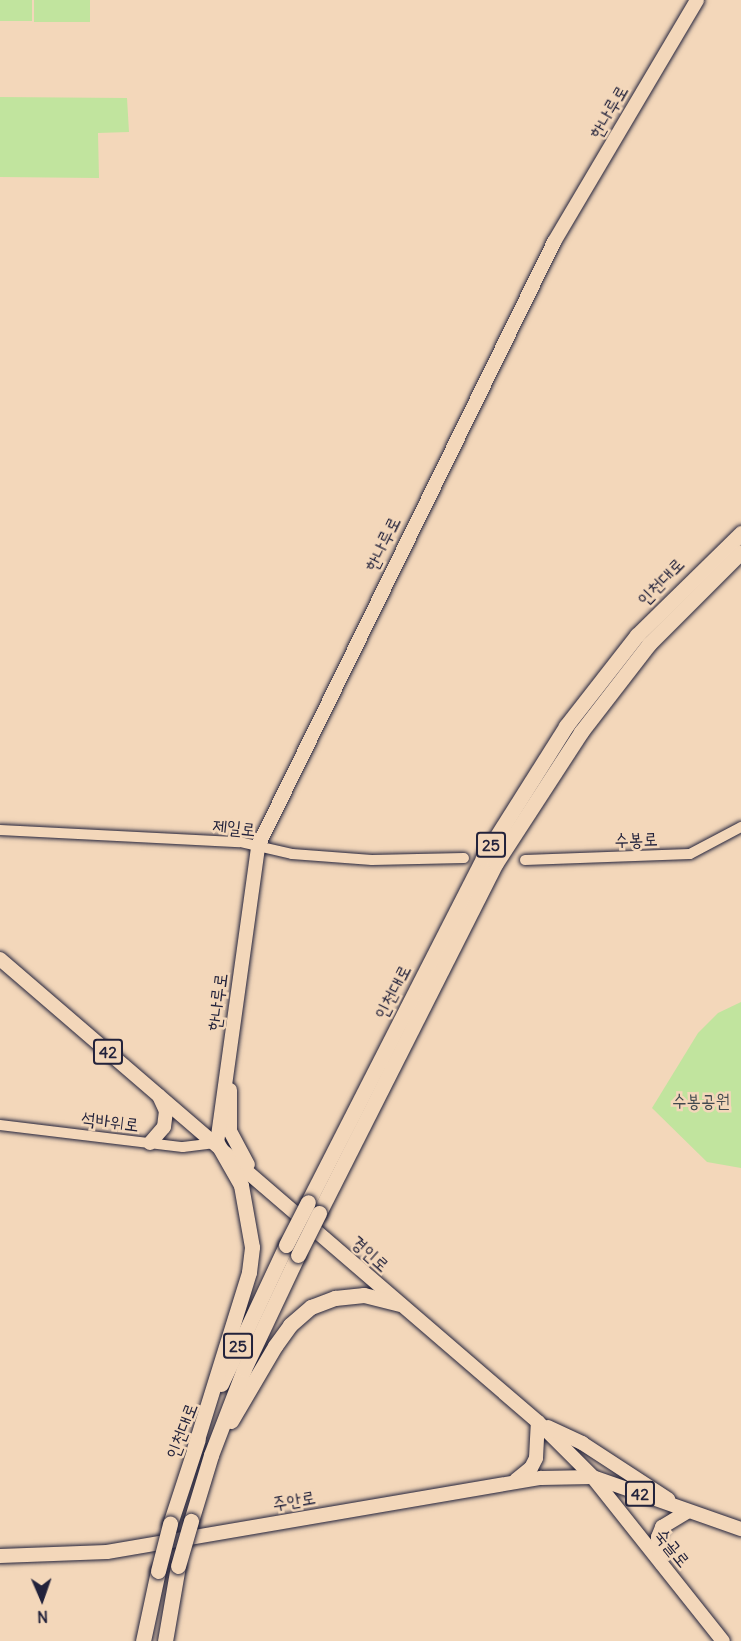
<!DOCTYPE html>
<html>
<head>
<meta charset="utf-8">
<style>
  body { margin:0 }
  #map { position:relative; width:741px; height:1641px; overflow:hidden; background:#f3d7ba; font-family:Delius,"Poor Story",sans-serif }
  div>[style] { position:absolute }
  .green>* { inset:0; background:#c1e49e; transform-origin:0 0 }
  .roads { filter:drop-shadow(0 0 2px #22223b) drop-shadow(0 0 2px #22223b) }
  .minor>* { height:10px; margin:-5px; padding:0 5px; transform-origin:5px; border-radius:5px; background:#f3d7ba }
  .major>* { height:14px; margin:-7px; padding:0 7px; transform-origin:7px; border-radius:7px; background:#f3d7ba }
  .highway>* { height:15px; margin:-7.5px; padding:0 7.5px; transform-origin:7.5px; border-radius:7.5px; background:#f3d7ba }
  .bridges { filter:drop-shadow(0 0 2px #22223b) drop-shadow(0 0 2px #22223b) }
  .highway-bridge>* { height:15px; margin:-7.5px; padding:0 7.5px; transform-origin:7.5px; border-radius:7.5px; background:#f3d7ba }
  span { translate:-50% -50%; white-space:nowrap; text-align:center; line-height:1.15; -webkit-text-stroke:5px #f3d7ba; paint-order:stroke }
  .shield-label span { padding:2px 4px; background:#f3d7ba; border:2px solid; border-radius:4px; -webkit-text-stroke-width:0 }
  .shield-label { font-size:16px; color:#22223b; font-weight:700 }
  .street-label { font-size:18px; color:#22223b }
  .park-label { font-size:18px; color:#42494f }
  .north { position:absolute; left:12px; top:1569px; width:60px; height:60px; -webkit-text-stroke:4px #f3d7ba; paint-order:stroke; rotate:178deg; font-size:16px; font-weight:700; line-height:24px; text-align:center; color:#22223b }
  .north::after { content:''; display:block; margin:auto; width:21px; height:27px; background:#22223b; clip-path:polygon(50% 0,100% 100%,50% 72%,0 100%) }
</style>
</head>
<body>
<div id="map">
  <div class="green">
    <div style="left:0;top:0;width:32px;height:21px"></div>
    <div style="left:34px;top:0;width:56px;height:22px"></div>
    <div style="clip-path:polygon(0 97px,127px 98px,129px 132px,98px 133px,99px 178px,0 177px)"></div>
    <div style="clip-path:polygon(741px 1002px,741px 1168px,707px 1162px,652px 1108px,698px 1033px,718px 1013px)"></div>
  </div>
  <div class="roads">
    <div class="minor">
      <div style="left:0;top:830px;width:240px;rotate:2.9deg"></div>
      <div style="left:240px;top:842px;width:53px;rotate:13deg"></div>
      <div style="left:292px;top:854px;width:80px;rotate:4.3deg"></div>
      <div style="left:372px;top:860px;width:92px;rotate:-1.2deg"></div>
      <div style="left:525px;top:860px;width:165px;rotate:-2.1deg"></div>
      <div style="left:690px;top:854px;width:58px;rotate:-27.9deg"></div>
      <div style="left:0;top:1125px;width:184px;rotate:6.9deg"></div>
      <div style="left:183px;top:1147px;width:34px;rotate:-7deg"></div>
    </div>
    <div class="major">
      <div style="left:0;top:959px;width:710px;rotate:40.72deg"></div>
      <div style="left:538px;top:1422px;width:78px;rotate:45deg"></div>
      <div style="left:593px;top:1477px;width:157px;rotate:19.4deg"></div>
      <div style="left:230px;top:1090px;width:41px;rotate:90deg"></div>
      <div style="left:230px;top:1131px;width:38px;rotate:62deg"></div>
      <div style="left:150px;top:1143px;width:21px;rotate:-49deg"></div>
      <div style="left:164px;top:1127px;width:16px;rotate:-83deg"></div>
      <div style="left:166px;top:1111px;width:17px;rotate:-115deg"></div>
      <div style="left:217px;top:1143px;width:300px;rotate:-82.1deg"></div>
      <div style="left:258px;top:846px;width:673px;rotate:-63.89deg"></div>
      <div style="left:554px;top:242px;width:281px;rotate:-59.4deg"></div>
      <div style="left:548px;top:1427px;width:38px;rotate:25deg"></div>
      <div style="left:582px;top:1443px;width:103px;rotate:33.1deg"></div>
      <div style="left:594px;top:1479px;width:207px;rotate:51.5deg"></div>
      <div style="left:516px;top:1480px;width:19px;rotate:-39deg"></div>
      <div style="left:531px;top:1468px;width:11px;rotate:-63deg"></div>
      <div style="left:536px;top:1458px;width:36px;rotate:-87deg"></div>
      <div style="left:0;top:1556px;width:107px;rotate:-2.1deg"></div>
      <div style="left:107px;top:1552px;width:440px;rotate:-9.7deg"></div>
      <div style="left:541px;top:1478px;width:52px;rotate:-1.1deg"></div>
      <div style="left:661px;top:1563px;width:26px;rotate:-97deg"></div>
      <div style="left:658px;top:1537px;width:11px;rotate:-68deg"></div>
      <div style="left:662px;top:1527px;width:29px;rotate:-31deg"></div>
    </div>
    <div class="highway">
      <div style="left:308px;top:1202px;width:386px;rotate:-63deg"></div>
      <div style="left:483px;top:858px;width:156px;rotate:-57.8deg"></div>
      <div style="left:566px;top:726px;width:115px;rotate:-52deg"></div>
      <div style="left:637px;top:635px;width:146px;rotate:-44.4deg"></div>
      <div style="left:319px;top:1213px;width:392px;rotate:-63.2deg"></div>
      <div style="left:496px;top:863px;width:156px;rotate:-57deg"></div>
      <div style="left:581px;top:732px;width:111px;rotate:-52.3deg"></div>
      <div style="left:649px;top:644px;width:130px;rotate:-45deg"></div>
      <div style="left:221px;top:1384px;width:153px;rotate:-64.9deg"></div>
      <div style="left:231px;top:1421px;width:87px;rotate:-59.6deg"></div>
      <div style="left:275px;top:1346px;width:26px;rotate:-54deg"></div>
      <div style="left:290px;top:1325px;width:28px;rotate:-41deg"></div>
      <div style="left:311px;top:1307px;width:26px;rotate:-21deg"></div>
      <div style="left:335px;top:1298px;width:29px;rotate:-6deg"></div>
      <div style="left:364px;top:1295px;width:36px;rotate:14deg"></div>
      <div style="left:194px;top:1449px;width:185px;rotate:-72.7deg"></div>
      <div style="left:249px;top:1272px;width:25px;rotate:-83deg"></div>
      <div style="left:252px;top:1247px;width:63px;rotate:-100.1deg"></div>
      <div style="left:241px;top:1185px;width:48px;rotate:-119.7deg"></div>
      <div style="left:191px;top:1521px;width:69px;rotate:-73.1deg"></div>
      <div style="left:211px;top:1455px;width:92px;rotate:-69deg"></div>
      <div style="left:244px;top:1369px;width:126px;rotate:-64.7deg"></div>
      <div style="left:170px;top:1524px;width:89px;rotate:-71.8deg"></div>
      <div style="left:143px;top:1641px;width:72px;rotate:-77.9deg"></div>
      <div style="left:165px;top:1641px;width:76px;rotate:-80.2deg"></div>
    </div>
  </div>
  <div class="bridges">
    <div class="highway-bridge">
      <div style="left:286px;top:1245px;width:48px;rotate:-62.9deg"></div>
      <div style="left:298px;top:1255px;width:47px;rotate:-63.4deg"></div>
      <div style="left:178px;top:1566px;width:47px;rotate:-73.9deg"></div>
      <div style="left:158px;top:1571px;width:49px;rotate:-75.7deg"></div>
    </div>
  </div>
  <div class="shield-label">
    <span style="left:491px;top:845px">25</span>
    <span style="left:108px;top:1052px">42</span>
    <span style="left:238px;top:1346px">25</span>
    <span style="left:640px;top:1494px">42</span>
  </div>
  <div class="street-label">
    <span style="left:609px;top:112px;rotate:-60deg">한나루로</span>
    <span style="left:383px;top:544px;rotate:-64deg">한나루로</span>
    <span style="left:661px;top:582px;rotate:-46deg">인천대로</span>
    <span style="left:234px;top:828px;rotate:6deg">제일로</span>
    <span style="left:636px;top:840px;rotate:-2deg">수봉로</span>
    <span style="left:393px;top:992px;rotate:-63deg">인천대로</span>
    <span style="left:218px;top:1002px;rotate:-83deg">한나루로</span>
    <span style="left:110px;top:1122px;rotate:7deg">석바위로</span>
    <span style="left:370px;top:1254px;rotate:42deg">경인로</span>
    <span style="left:182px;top:1431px;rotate:-69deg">인천대로</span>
    <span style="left:294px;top:1501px;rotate:-10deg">주안로</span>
    <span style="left:672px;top:1548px;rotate:51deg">숙골로</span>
  </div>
  <div class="park-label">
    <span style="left:701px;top:1101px">수봉공원</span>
  </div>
  <div class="north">N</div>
</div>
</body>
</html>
